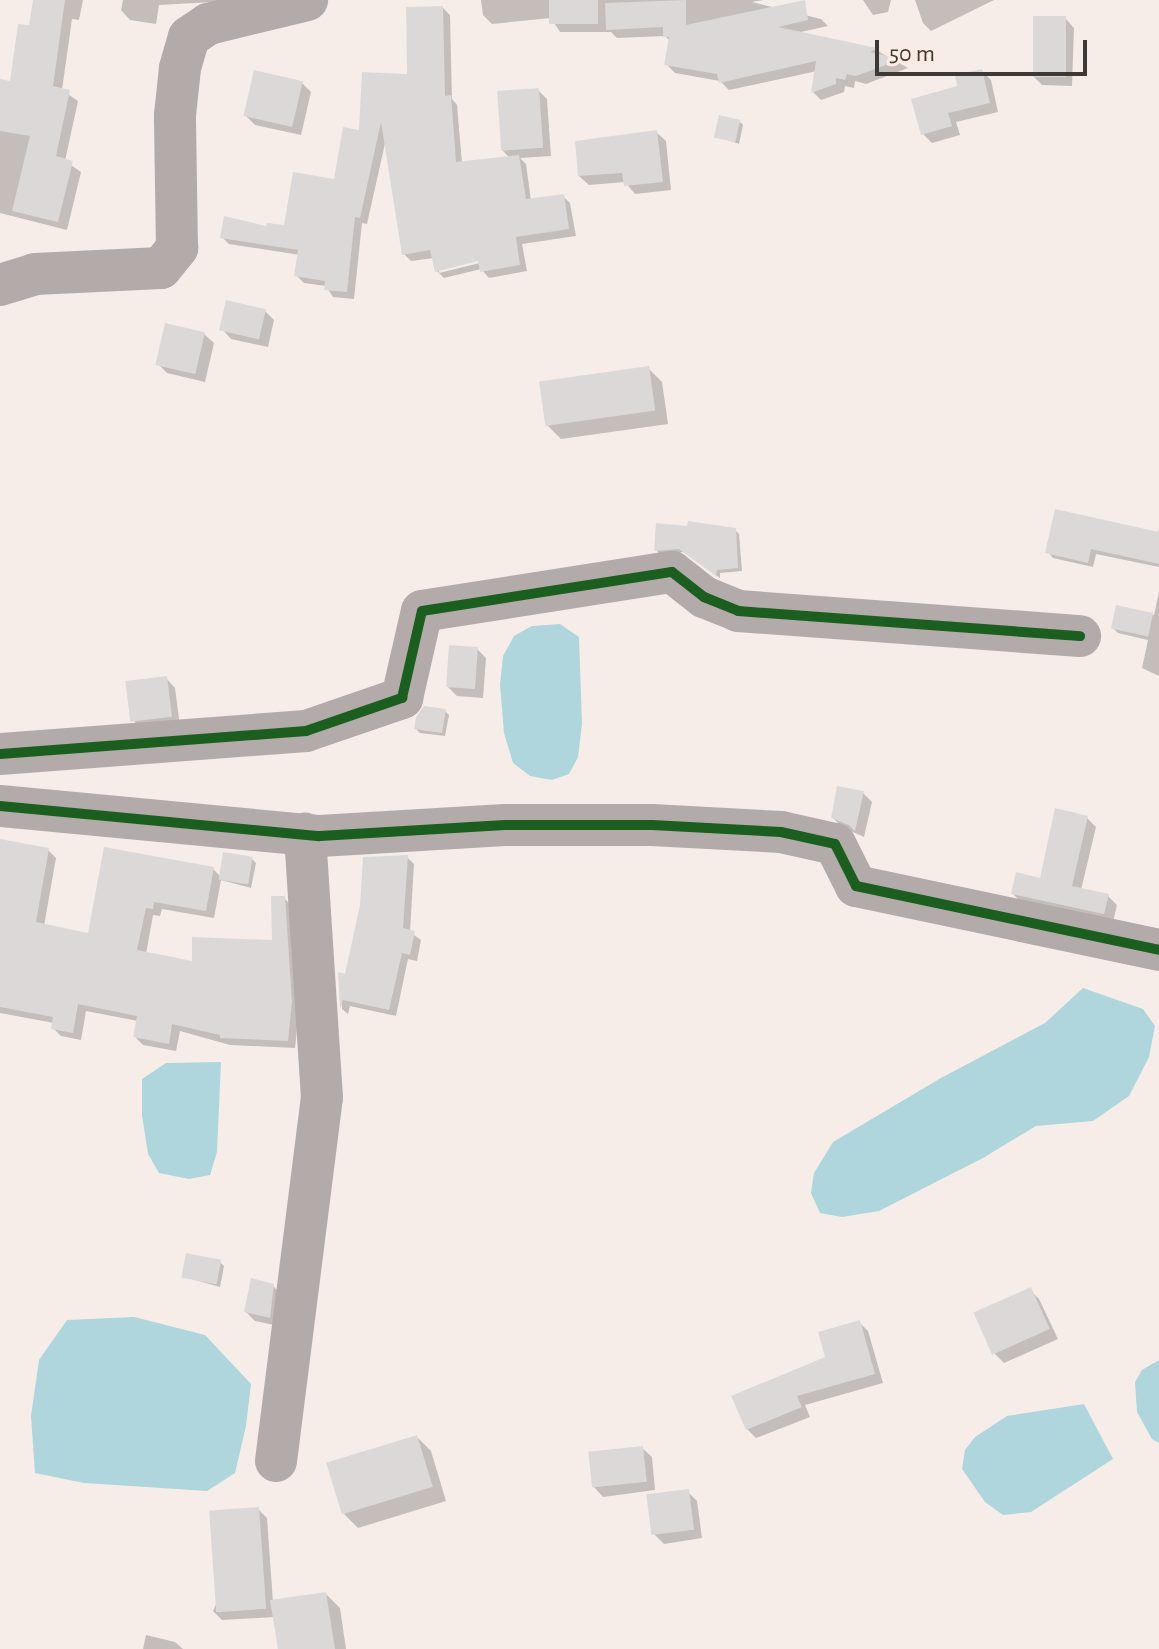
<!DOCTYPE html>
<html>
<head>
<meta charset="utf-8">
<style>
  body { margin:0 }
  #map { position:relative; width:1159px; height:1649px; overflow:hidden; background:#f6ede9; font-family:"Alegreya Sans",sans-serif }
  div>[style] { position:absolute }
  .water>* { inset:0; background:#afd6dc }
  .shadow>* { inset:0; background:#0003 }
  .building>* { inset:0; background:#ddd8d8; transform-origin:0 0 }
  .minor>* { height:42px; margin:-21px; padding:0 21px; transform-origin:21px; border-radius:21px; background:#b3aba9 }
  .cycleway>* { height:10px; margin:-5px; padding:0 5px; transform-origin:5px; border-radius:5px; background:#1b5e20 }
  span { translate:-50% -50%; white-space:nowrap; text-align:center; line-height:1.15; -webkit-text-stroke:6px #fcece3; paint-order:stroke }
  .scale { position:absolute; left:875px; top:40px; width:212px; height:36px; box-sizing:border-box; border:4px solid #3f3935; border-top:0; padding-left:10px; font-size:24px; line-height:28px; white-space:nowrap; color:#3f3935; -webkit-text-stroke:6px #fcece3; paint-order:stroke }
</style>
</head>
<body>
<div id="map">
  <div class="water">
    <div style="clip-path:polygon(560px 624px,579px 637px,582px 724px,578px 757px,569px 774px,552px 780px,530px 776px,513px 763px,504px 733px,500px 685px,503px 656px,514px 636px,532px 626px)"></div>
    <div style="clip-path:polygon(1083px 988px,1143px 1009px,1155px 1026px,1149px 1057px,1129px 1096px,1093px 1121px,1036px 1126px,983px 1158px,879px 1211px,842px 1217px,820px 1213px,811px 1193px,814px 1173px,833px 1142px,941px 1078px,1045px 1023px)"></div>
    <div style="clip-path:polygon(221px 1062px,217px 1152px,210px 1175px,189px 1179px,159px 1173px,148px 1154px,142px 1115px,142px 1079px,166px 1063px)"></div>
    <div style="clip-path:polygon(134px 1317px,205px 1335px,251px 1384px,246px 1426px,235px 1473px,207px 1491px,84px 1483px,35px 1473px,31px 1416px,39px 1360px,67px 1320px)"></div>
    <div style="clip-path:polygon(1159px 1360px,1159px 1443px,1152px 1439px,1137px 1412px,1135px 1382px,1142px 1370px)"></div>
    <div style="clip-path:polygon(1084px 1404px,1113px 1459px,1031px 1512px,1003px 1515px,985px 1502px,962px 1469px,965px 1450px,975px 1437px,1007px 1416px)"></div>
  </div>
  <div class="shadow">
    <div style="clip-path:polygon(35px 0,83px 0,79px 20px,72px 19px,62px 90px,78px 101px,65px 161px,81px 172px,67px 230px,0 213px,0 81px,12px 83px,30px 28px)"></div>
    <div style="clip-path:polygon(123px 0,250px 0,159px 5px,156px 24px,130px 20px,121px 10px)"></div>
    <div style="clip-path:polygon(481px 0,764px 0,752px 2px,821px 19px,828px 26px,796px 33px,876px 50px,908px 68px,866px 84px,855px 81px,854px 88px,845px 86px,844px 92px,821px 100px,813px 92px,817px 71px,729px 90px,720px 81px,675px 73px,666px 64px,670px 41px,665px 36px,617px 38px,611px 32px,560px 32px,551px 18px,492px 24px,483px 15px)"></div>
    <div style="clip-path:polygon(863px 0,891px 0,888px 12px,873px 15px)"></div>
    <div style="clip-path:polygon(915px 0,994px 0,931px 31px,923px 23px)"></div>
    <div style="clip-path:polygon(evenodd,443px 8px,450px 15px,452px 99px,457px 105px,462px 163px,510px 158px,502px 150px,538px 90px,547px 99px,551px 156px,520px 158px,526px 164px,531px 201px,563px 196px,570px 203px,576px 236px,522px 244px,527px 271px,489px 278px,481px 269px,444px 278px,437px 271px,434px 258px,411px 261px,404px 254px,386px 139px,367px 224px,362px 223px,354px 299px,333px 297px,326px 286px,304px 283px,297px 276px,300px 255px,229px 244px,222px 237px,286px 227px,335px 181px,361px 132px,410px 76px,443px 8px,487px 257px,488px 261px,439px 273px,439px 269px,487px 257px)"></div>
    <div style="clip-path:polygon(1065px 18px,1074px 28px,1072px 86px,1042px 85px,1033px 76px)"></div>
    <div style="clip-path:polygon(982px 71px,991px 80px,998px 112px,956px 122px,960px 135px,932px 143px,923px 134px,959px 87px)"></div>
    <div style="clip-path:polygon(302px 83px,311px 92px,301px 135px,255px 125px,245px 115px)"></div>
    <div style="clip-path:polygon(739px 121px,743px 125px,739px 144px,717px 136px)"></div>
    <div style="clip-path:polygon(656px 132px,666px 141px,671px 190px,635px 194px,625px 182px,589px 185px,579px 176px)"></div>
    <div style="clip-path:polygon(265px 311px,274px 320px,268px 347px,231px 339px,222px 329px)"></div>
    <div style="clip-path:polygon(204px 334px,214px 343px,205px 382px,167px 373px,158px 364px)"></div>
    <div style="clip-path:polygon(648px 368px,662px 382px,668px 424px,561px 439px,547px 425px)"></div>
    <div style="clip-path:polygon(1159px 528px,1159px 567px,1096px 554px,1093px 567px,1053px 558px,1048px 552px,1158px 534px)"></div>
    <div style="clip-path:polygon(735px 530px,739px 534px,742px 571px,720px 573px,720px 578px,684px 552px,660px 554px,656px 550px)"></div>
    <div style="clip-path:polygon(1159px 592px,1159px 676px,1142px 668px,1148px 640px,1118px 633px,1112px 627px,1117px 607px,1154px 615px)"></div>
    <div style="clip-path:polygon(477px 649px,486px 658px,483px 698px,457px 696px,447px 686px)"></div>
    <div style="clip-path:polygon(166px 678px,175px 688px,180px 726px,141px 728px,132px 719px)"></div>
    <div style="clip-path:polygon(445px 711px,449px 715px,445px 736px,420px 733px,416px 729px)"></div>
    <div style="clip-path:polygon(863px 793px,872px 802px,864px 837px,842px 827px,833px 818px)"></div>
    <div style="clip-path:polygon(1087px 818px,1096px 827px,1081px 890px,1108px 896px,1117px 905px,1113px 922px,1022px 903px,1013px 894px,1042px 880px)"></div>
    <div style="clip-path:polygon(0 841px,48px 850px,56px 858px,44px 926px,90px 935px,213px 869px,220px 876px,252px 859px,256px 863px,251px 888px,221px 880px,214px 918px,162px 909px,160px 916px,153px 915px,146px 954px,193px 963px,274px 942px,284px 898px,292px 906px,299px 1011px,295px 1048px,230px 1045px,180px 1031px,176px 1051px,143px 1045px,135px 1037px,138px 1021px,86px 1011px,81px 1040px,61px 1036px,53px 1028px,54px 1023px,0 1013px)"></div>
    <div style="clip-path:polygon(407px 857px,414px 864px,410px 932px,421px 940px,417px 961px,408px 959px,396px 1016px,350px 1006px,348px 1014px,342px 1009px,340px 974px,346px 976px)"></div>
    <div style="clip-path:polygon(220px 1262px,224px 1266px,220px 1287px,184px 1277px)"></div>
    <div style="clip-path:polygon(273px 1286px,282px 1295px,279px 1326px,255px 1321px,246px 1312px)"></div>
    <div style="clip-path:polygon(1030px 1290px,1039px 1299px,1058px 1339px,1004px 1363px,995px 1354px)"></div>
    <div style="clip-path:polygon(859px 1322px,868px 1331px,883px 1383px,805px 1405px,810px 1417px,756px 1438px,747px 1429px,827px 1359px)"></div>
    <div style="clip-path:polygon(417px 1437px,431px 1451px,446px 1501px,358px 1528px,344px 1514px)"></div>
    <div style="clip-path:polygon(642px 1448px,652px 1457px,655px 1490px,603px 1497px,594px 1487px)"></div>
    <div style="clip-path:polygon(688px 1492px,697px 1501px,702px 1538px,664px 1544px,654px 1534px)"></div>
    <div style="clip-path:polygon(258px 1509px,267px 1518px,273px 1602px,326px 1594px,340px 1608px,346px 1649px,280px 1649px,275px 1617px,222px 1620px,213px 1611px)"></div>
    <div style="clip-path:polygon(146px 1635px,175px 1642px,183px 1649px,143px 1649px)"></div>
  </div>
  <div class="building">
    <div style="clip-path:polygon(33px 0,65px 0,53px 86px,70px 90px,56px 156px,73px 161px,58px 222px,12px 211px,30px 136px,0 131px,0 79px,10px 81px,18px 24px,29px 25px)"></div>
    <div style="left:549px;top:0;width:49px;height:24px"></div>
    <div style="clip-path:polygon(686px 0,686px 25px,805px 0,808px 20px,778px 27px,877px 48px,870px 52px,902px 59px,856px 76px,847px 74px,845px 80px,836px 78px,836px 84px,811px 93px,816px 61px,719px 83px,717px 74px,664px 65px,669px 37px,663px 37px,663px 27px,606px 30px,605px 3px)"></div>
    <div style="clip-path:polygon(443px 6px,445px 96px,451px 95px,456px 162px,519px 155px,526px 199px,564px 194px,569px 229px,516px 237px,520px 265px,480px 272px,478px 261px,435px 272px,430px 250px,402px 255px,381px 122px,360px 218px,355px 217px,347px 292px,324px 290px,325px 281px,294px 276px,298px 250px,220px 238px,224px 216px,266px 226px,267px 223px,284px 225px,293px 172px,334px 179px,343px 127px,359px 130px,362px 72px,407px 74px,406px 7px)"></div>
    <div style="left:1033px;top:16px;width:33px;height:61px"></div>
    <div style="clip-path:polygon(982px 69px,990px 103px,948px 113px,952px 126px,921px 135px,911px 99px,957px 86px,955px 75px)"></div>
    <div style="left:254px;top:70px;width:50px;height:47px;rotate:13deg"></div>
    <div style="left:539px;top:88px;width:60px;height:42px;rotate:86deg"></div>
    <div style="left:719px;top:115px;width:22px;height:23px;rotate:13deg"></div>
    <div style="clip-path:polygon(657px 130px,663px 182px,624px 186px,622px 173px,578px 176px,575px 141px)"></div>
    <div style="left:226px;top:300px;width:41px;height:31px;rotate:13deg"></div>
    <div style="left:165px;top:323px;width:41px;height:43px;rotate:13deg"></div>
    <div style="left:649px;top:366px;width:45px;height:111px;rotate:82deg"></div>
    <div style="clip-path:polygon(1055px 509px,1159px 532px,1159px 564px,1091px 549px,1088px 563px,1045px 553px)"></div>
    <div style="clip-path:polygon(688px 521px,736px 528px,738px 568px,717px 570px,716px 576px,679px 549px,654px 551px,656px 523px,687px 526px)"></div>
    <div style="left:1116px;top:605px;width:38px;height:24px;rotate:12deg"></div>
    <div style="left:449px;top:645px;width:29px;height:42px;rotate:4deg"></div>
    <div style="left:167px;top:676px;width:41px;height:42px;rotate:83deg"></div>
    <div style="clip-path:polygon(424px 706px,446px 709px,442px 733px,414px 729px,416px 717px)"></div>
    <div style="clip-path:polygon(837px 786px,864px 791px,855px 831px,849px 825px,831px 818px)"></div>
    <div style="clip-path:polygon(1055px 808px,1088px 816px,1072px 886px,1109px 894px,1104px 914px,1011px 894px,1016px 872px,1040px 878px)"></div>
    <div style="clip-path:polygon(0 839px,49px 848px,36px 922px,88px 933px,104px 847px,214px 867px,206px 911px,154px 902px,153px 909px,146px 908px,137px 950px,192px 961px,192px 937px,272px 940px,271px 896px,285px 896px,292px 1002px,288px 1041px,220px 1038px,220px 1035px,172px 1024px,169px 1044px,133px 1037px,137px 1016px,78px 1004px,73px 1033px,51px 1029px,53px 1017px,0 1007px)"></div>
    <div style="left:223px;top:852px;width:30px;height:28px;rotate:9deg"></div>
    <div style="clip-path:polygon(408px 855px,403px 928px,415px 931px,410px 955px,402px 953px,389px 1010px,343px 1000px,340px 1009px,338px 972px,345px 974px,360px 905px,363px 857px)"></div>
    <div style="left:186px;top:1253px;width:36px;height:25px;rotate:11deg"></div>
    <div style="clip-path:polygon(251px 1278px,274px 1284px,270px 1318px,244px 1312px)"></div>
    <div style="left:1031px;top:1287px;width:46px;height:63px;rotate:66deg"></div>
    <div style="clip-path:polygon(860px 1320px,875px 1374px,797px 1396px,802px 1407px,746px 1430px,731px 1396px,825px 1357px,818px 1332px)"></div>
    <div style="left:417px;top:1435px;width:54px;height:95px;rotate:73deg"></div>
    <div style="left:643px;top:1446px;width:36px;height:55px;rotate:84deg"></div>
    <div style="left:689px;top:1489px;width:41px;height:43px;rotate:83deg"></div>
    <div style="left:259px;top:1507px;width:102px;height:50px;rotate:86deg"></div>
    <div style="clip-path:polygon(326px 1592px,335px 1649px,278px 1649px,270px 1600px)"></div>
  </div>
  <div class="minor">
    <div style="left:0;top:285px;width:37px;rotate:-17deg"></div>
    <div style="left:35px;top:274px;width:126px;rotate:-2.7deg"></div>
    <div style="left:161px;top:268px;width:26px;rotate:-51deg"></div>
    <div style="left:177px;top:248px;width:133px;rotate:-90.9deg"></div>
    <div style="left:175px;top:115px;width:47px;rotate:-83.9deg"></div>
    <div style="left:180px;top:68px;width:32px;rotate:-74deg"></div>
    <div style="left:189px;top:37px;width:23px;rotate:-34deg"></div>
    <div style="left:208px;top:24px;width:102px;rotate:-13.6deg"></div>
    <div style="left:0;top:754px;width:307px;rotate:-4.3deg"></div>
    <div style="left:306px;top:731px;width:102px;rotate:-19deg"></div>
    <div style="left:402px;top:698px;width:89px;rotate:-77.1deg"></div>
    <div style="left:422px;top:611px;width:253px;rotate:-8.9deg"></div>
    <div style="left:672px;top:572px;width:41px;rotate:38deg"></div>
    <div style="left:704px;top:597px;width:37px;rotate:22deg"></div>
    <div style="left:738px;top:611px;width:343px;rotate:4.2deg"></div>
    <div style="left:0;top:806px;width:321px;rotate:5.4deg"></div>
    <div style="left:320px;top:836px;width:185px;rotate:-3.4deg"></div>
    <div style="left:505px;top:825px;width:147px"></div>
    <div style="left:652px;top:825px;width:129px;rotate:3.1deg"></div>
    <div style="left:781px;top:832px;width:55px;rotate:12.5deg"></div>
    <div style="left:835px;top:844px;width:47px;rotate:63.4deg"></div>
    <div style="left:856px;top:886px;width:310px;rotate:11.9deg"></div>
    <div style="left:276px;top:1461px;width:366px;rotate:-82.8deg"></div>
    <div style="left:322px;top:1098px;width:265px;rotate:-93.7deg"></div>
  </div>
  <div class="cycleway">
    <div style="left:0;top:754px;width:307px;rotate:-4.3deg"></div>
    <div style="left:306px;top:731px;width:102px;rotate:-19deg"></div>
    <div style="left:402px;top:698px;width:89px;rotate:-77.1deg"></div>
    <div style="left:422px;top:611px;width:253px;rotate:-8.9deg"></div>
    <div style="left:672px;top:572px;width:41px;rotate:38deg"></div>
    <div style="left:704px;top:597px;width:37px;rotate:22deg"></div>
    <div style="left:738px;top:611px;width:343px;rotate:4.2deg"></div>
    <div style="left:0;top:806px;width:321px;rotate:5.4deg"></div>
    <div style="left:320px;top:836px;width:185px;rotate:-3.4deg"></div>
    <div style="left:505px;top:825px;width:147px"></div>
    <div style="left:652px;top:825px;width:129px;rotate:3.1deg"></div>
    <div style="left:781px;top:832px;width:55px;rotate:12.5deg"></div>
    <div style="left:835px;top:844px;width:47px;rotate:63.4deg"></div>
    <div style="left:856px;top:886px;width:310px;rotate:11.9deg"></div>
  </div>
  <div class="scale">50 m</div>
</div>
</body>
</html>
